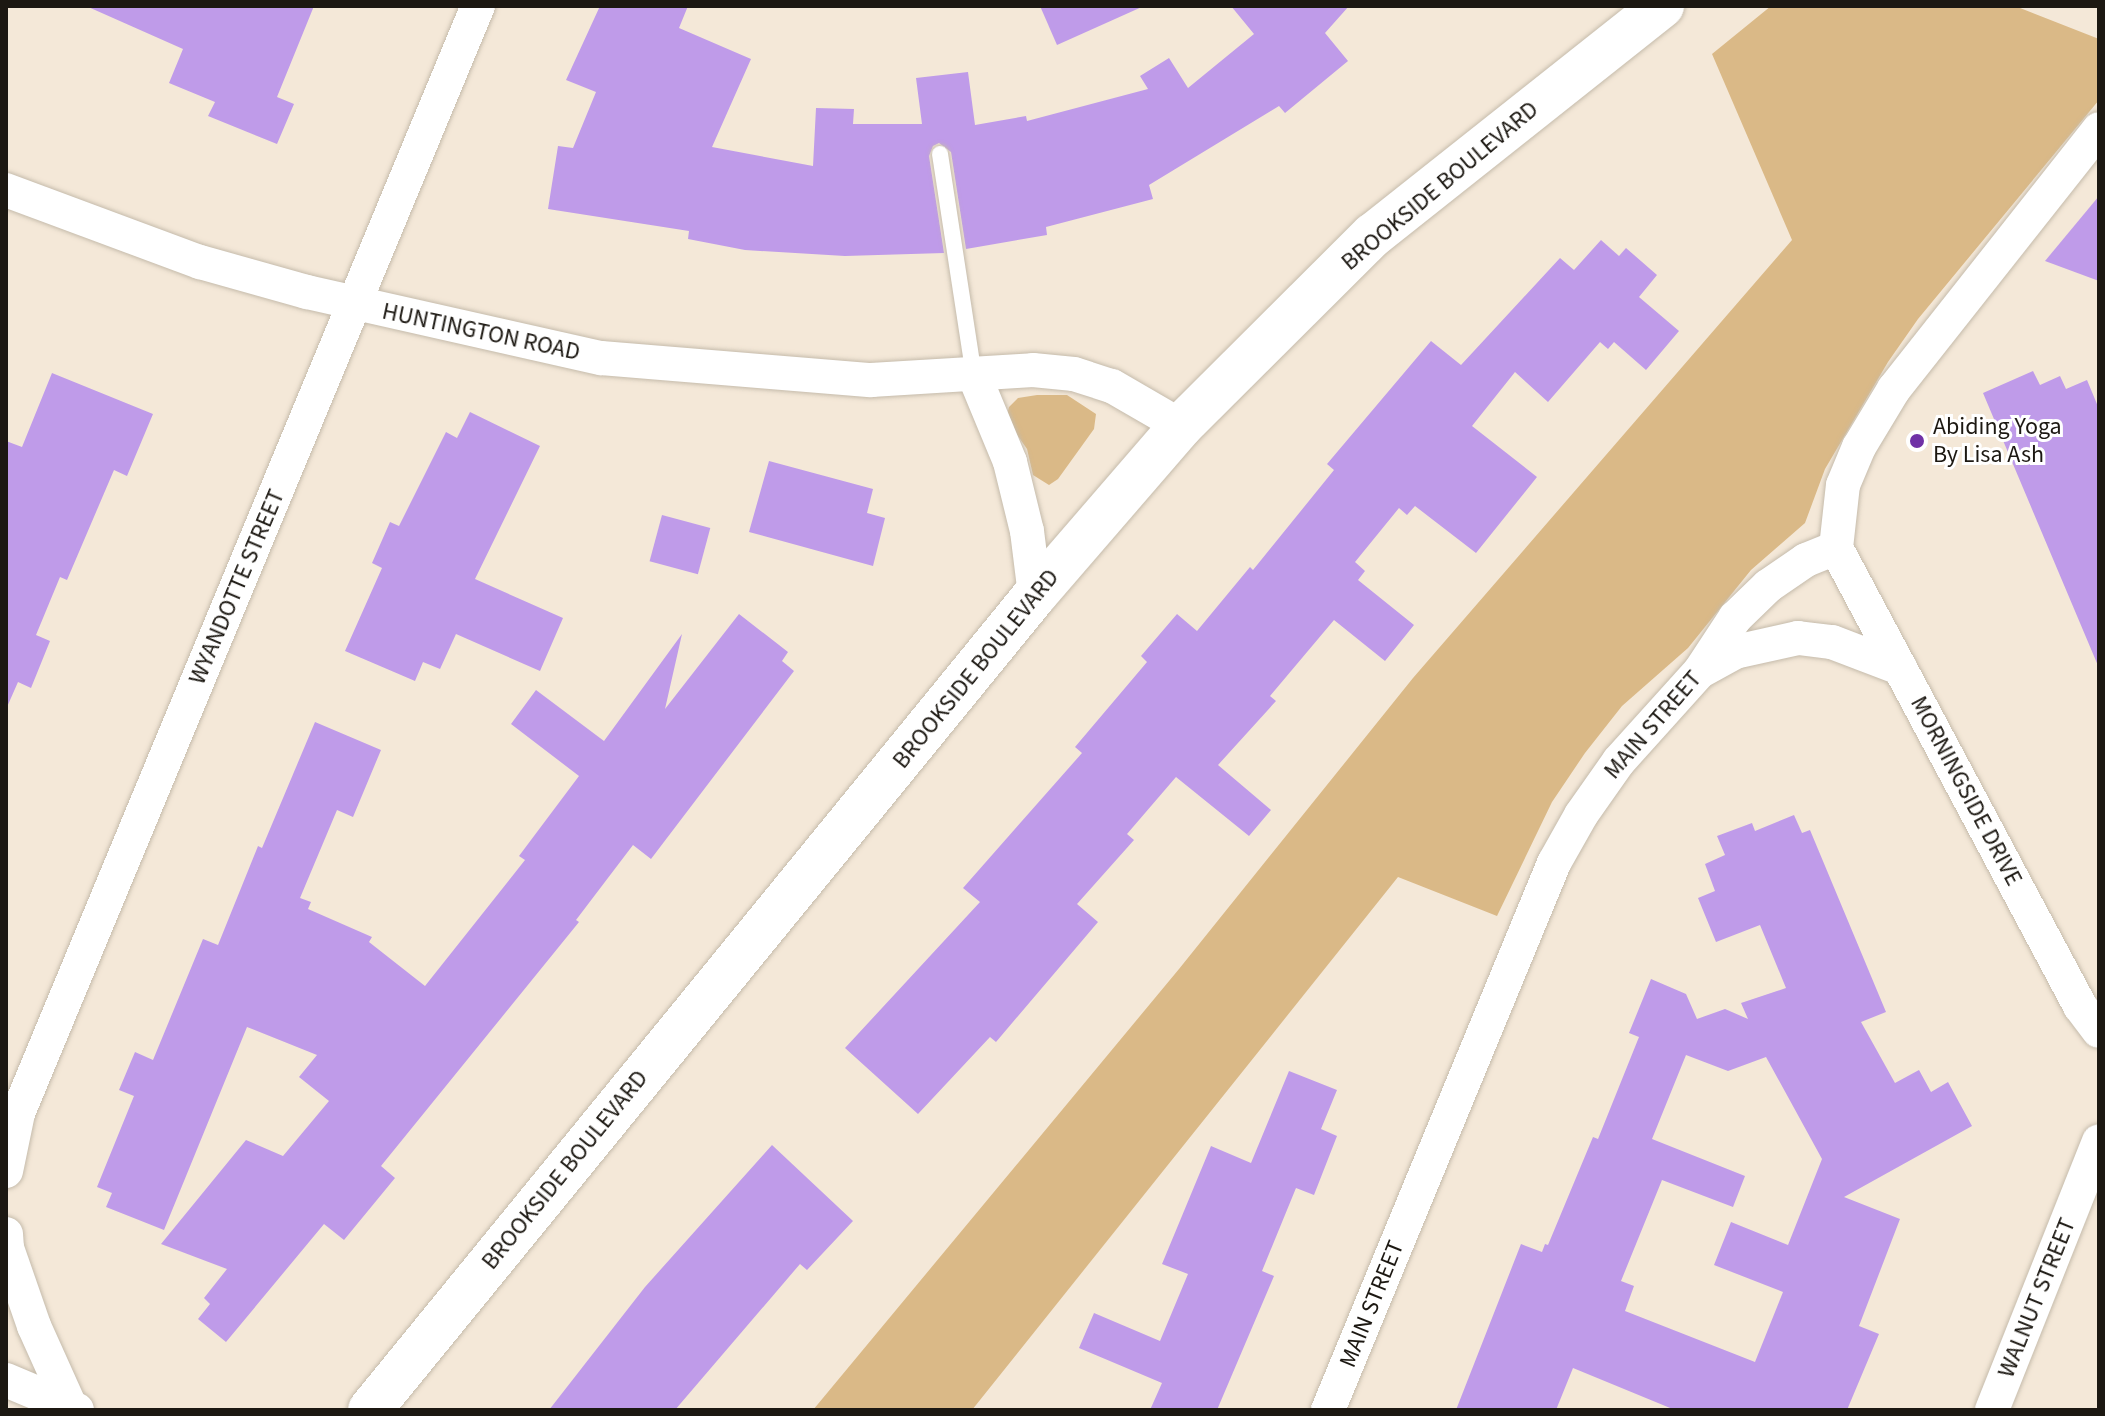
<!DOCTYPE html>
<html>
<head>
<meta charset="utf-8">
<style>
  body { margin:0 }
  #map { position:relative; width:2105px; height:1416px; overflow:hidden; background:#f4e8d8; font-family:"Source Sans 3",sans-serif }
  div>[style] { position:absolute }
  .green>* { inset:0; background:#dab987 }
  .building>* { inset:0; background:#bf9be9; transform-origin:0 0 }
  .roads { filter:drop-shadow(0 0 2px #c5bbab) drop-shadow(0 0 2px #c5bbab) }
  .service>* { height:16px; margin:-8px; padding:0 8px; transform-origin:8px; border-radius:8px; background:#fff }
  .minor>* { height:34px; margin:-17px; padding:0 17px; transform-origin:17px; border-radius:17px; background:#fff }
  .secondary>* { height:44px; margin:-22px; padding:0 22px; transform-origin:22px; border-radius:22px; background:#fff }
  .dots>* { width:22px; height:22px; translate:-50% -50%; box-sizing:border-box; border:4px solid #fff; border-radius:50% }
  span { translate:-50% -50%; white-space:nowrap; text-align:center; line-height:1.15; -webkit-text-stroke:6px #fff; paint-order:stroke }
  .street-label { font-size:24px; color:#1c1812 }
  .poi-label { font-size:24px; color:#1c1812 }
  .left { translate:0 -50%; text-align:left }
  .frame { position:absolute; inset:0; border:8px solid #1c1812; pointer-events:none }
</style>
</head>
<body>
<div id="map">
  <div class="green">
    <div style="clip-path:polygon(1771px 6px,2015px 6px,2099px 39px,2099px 100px,1918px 319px,1888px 362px,1825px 469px,1805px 523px,1751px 570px,1688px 648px,1622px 706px,1585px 753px,1552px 802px,1497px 916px,1398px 877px,972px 1410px,813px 1410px,1179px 969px,1413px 678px,1792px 240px,1712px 54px)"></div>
    <div style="clip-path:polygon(1037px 395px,1067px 395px,1096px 414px,1094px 429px,1058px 479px,1049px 485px,1033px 475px,1027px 449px,1006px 419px,1009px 407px,1018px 398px)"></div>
  </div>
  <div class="building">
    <div style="clip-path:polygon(86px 6px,314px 6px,277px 97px,294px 104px,277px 144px,208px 116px,215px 102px,169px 83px,183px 49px)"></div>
    <div style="clip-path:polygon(600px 6px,688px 6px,679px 28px,751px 59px,712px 147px,813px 166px,816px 108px,854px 109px,853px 124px,922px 124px,916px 78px,968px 72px,975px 125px,1026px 116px,1027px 121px,1148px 89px,1140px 76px,1169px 58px,1188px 88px,1254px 34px,1231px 6px,1349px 6px,1325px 33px,1348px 61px,1285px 113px,1279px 106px,1149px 185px,1153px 199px,1046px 227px,1047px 235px,966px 249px,951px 152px,939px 143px,933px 146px,929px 156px,944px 253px,845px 256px,745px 250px,688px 239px,689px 231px,548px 209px,558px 146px,573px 148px,596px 92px,566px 80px)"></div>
    <div style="clip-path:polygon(1040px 6px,1144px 6px,1057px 45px)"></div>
    <div style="clip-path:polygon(2099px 196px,2099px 281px,2045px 261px)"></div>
    <div style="clip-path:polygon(1601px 240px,1619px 256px,1626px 248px,1657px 275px,1639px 297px,1679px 331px,1646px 370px,1614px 342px,1608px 349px,1600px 342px,1548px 402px,1515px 372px,1472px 426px,1537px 477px,1476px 553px,1415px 506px,1407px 515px,1399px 508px,1355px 562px,1365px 571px,1358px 580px,1414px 625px,1385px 661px,1334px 620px,1270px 696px,1276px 701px,1218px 765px,1271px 810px,1249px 836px,1176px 777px,1127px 834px,1134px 840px,1077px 904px,1098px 922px,996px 1042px,990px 1037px,918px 1114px,845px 1048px,980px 902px,963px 888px,1082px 753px,1075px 747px,1147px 662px,1141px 656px,1177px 614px,1197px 631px,1250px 567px,1253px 570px,1334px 470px,1327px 464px,1431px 341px,1461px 365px,1560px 258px,1574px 270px)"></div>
    <div style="clip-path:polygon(2033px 371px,2040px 385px,2060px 376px,2066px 389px,2087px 380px,2099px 409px,2099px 668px,1983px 393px)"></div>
    <div style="clip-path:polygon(52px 373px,153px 414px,127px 476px,114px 470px,67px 580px,60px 577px,36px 635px,50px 641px,31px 688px,18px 682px,7px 707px,6px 441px,22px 447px)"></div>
    <div style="clip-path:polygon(470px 412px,540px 446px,475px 579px,563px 618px,540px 671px,456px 634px,440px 669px,423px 662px,415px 681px,345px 651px,382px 568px,372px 563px,390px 522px,399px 526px,446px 432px,457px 438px)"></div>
    <div style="clip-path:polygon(769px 461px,873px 489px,867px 513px,885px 518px,873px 566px,749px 532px)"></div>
    <div style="left:662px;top:515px;width:50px;height:48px;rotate:15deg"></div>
    <div style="clip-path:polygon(739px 614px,788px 652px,782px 661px,794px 671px,651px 859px,633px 845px,576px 920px,579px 922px,381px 1166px,395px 1178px,344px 1240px,324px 1224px,226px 1342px,198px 1319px,210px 1304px,204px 1298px,227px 1269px,161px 1244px,246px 1140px,283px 1156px,329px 1101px,299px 1077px,317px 1055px,247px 1027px,164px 1230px,106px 1207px,112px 1193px,97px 1187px,134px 1096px,119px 1090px,135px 1052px,153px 1060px,203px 939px,218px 945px,258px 846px,262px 848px,315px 722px,381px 750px,353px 817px,337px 810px,300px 898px,311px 902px,308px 909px,372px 937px,369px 942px,425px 986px,525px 860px,519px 856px,579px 776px,511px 724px,536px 690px,604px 741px,682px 634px,665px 709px)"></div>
    <div style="clip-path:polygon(evenodd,1794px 815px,1802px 833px,1810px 830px,1886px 1012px,1861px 1022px,1895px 1083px,1919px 1070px,1931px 1092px,1948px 1082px,1972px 1126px,1844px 1197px,1900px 1219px,1859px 1326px,1879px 1334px,1847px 1410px,1675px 1410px,1573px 1368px,1556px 1410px,1456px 1410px,1521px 1244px,1542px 1252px,1545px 1244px,1548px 1245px,1593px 1137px,1598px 1139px,1639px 1037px,1629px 1033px,1651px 979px,1686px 994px,1697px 1019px,1725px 1009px,1748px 1019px,1741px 1003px,1786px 988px,1760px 925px,1716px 942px,1698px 898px,1715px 891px,1705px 864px,1725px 855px,1717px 836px,1752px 823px,1755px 831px,1794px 815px,1686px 1055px,1728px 1071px,1766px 1057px,1822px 1159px,1788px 1245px,1731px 1222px,1714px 1265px,1783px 1292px,1755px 1362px,1625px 1311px,1634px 1286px,1621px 1281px,1662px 1180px,1733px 1207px,1745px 1176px,1652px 1139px,1686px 1055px)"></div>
    <div style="clip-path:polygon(1289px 1071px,1337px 1090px,1321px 1129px,1337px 1136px,1314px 1195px,1296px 1188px,1262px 1271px,1274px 1276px,1217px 1410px,1150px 1410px,1162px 1383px,1079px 1348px,1094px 1313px,1160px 1341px,1188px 1274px,1162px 1264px,1211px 1146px,1251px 1163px)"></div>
    <div style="clip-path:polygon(772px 1145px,853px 1221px,807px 1270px,800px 1264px,675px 1410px,549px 1410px,645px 1287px)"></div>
  </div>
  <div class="roads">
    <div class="service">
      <div style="left:940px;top:154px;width:224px;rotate:81.3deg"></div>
    </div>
    <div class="minor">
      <div style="left:6px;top:190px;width:207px;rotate:20.4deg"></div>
      <div style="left:200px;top:262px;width:111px;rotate:15.7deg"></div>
      <div style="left:307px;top:292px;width:301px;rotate:12.7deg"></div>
      <div style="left:601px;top:358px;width:271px;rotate:4.7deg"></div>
      <div style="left:871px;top:380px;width:162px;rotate:-3.5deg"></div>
      <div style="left:1033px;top:370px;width:41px;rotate:5.6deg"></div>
      <div style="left:1074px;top:374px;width:40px;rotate:18deg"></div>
      <div style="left:1112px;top:386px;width:80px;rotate:30.1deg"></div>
      <div style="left:974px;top:375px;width:94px;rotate:67.5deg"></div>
      <div style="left:1010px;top:462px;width:71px;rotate:76.2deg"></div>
      <div style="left:1027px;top:531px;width:64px;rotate:82.9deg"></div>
      <div style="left:1836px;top:548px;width:519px;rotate:61.95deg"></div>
      <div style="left:2080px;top:1006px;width:31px;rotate:53deg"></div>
      <div style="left:1836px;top:548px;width:63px;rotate:-83.7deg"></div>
      <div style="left:1843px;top:485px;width:41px;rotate:-67.2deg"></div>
      <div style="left:1859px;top:447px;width:68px;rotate:-58.9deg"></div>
      <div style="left:1894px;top:389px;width:331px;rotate:-51.7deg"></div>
      <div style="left:1701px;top:671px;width:39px;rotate:-29deg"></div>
      <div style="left:1735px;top:652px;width:65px;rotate:-12.5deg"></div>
      <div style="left:1798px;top:638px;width:34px;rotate:7deg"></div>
      <div style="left:1832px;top:642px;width:73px;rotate:20.9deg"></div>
      <div style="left:6px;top:1171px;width:59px;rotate:-78.3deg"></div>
      <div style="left:18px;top:1113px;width:1199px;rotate:-67.44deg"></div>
      <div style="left:6px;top:1234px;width:14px;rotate:86deg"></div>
      <div style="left:7px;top:1248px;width:83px;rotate:70.9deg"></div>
      <div style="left:34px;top:1326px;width:88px;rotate:65.8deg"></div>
      <div style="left:6px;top:1380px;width:77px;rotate:22.9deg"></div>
      <div style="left:1328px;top:1410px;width:592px;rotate:-67.55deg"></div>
      <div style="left:1554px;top:863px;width:55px;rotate:-60.6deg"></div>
      <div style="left:1581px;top:815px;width:66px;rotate:-54.9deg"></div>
      <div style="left:1619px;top:761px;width:121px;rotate:-48deg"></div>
      <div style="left:1700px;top:671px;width:64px;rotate:-56.6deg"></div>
      <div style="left:1735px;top:618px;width:46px;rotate:-44.1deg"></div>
      <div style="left:1768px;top:586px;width:46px;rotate:-34.4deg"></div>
      <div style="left:1806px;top:560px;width:32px;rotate:-22deg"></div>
      <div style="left:1992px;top:1410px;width:289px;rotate:-68.3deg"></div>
    </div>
    <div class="secondary">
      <div style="left:370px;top:1410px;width:1052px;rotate:-50.79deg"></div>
      <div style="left:1035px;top:595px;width:223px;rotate:-49.2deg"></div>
      <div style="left:1181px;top:426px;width:271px;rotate:-44.9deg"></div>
      <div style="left:1373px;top:235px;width:369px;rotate:-38.4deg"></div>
    </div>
  </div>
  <div class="dots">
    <div style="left:1917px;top:441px;background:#7031a6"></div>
  </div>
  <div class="street-label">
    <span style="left:1440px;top:186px;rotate:-40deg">BROOKSIDE BOULEVARD</span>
    <span style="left:481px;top:332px;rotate:12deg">HUNTINGTON ROAD</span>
    <span style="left:237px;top:587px;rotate:-67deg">WYANDOTTE STREET</span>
    <span style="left:976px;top:669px;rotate:-51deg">BROOKSIDE BOULEVARD</span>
    <span style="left:1653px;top:725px;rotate:-49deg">MAIN STREET</span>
    <span style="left:1966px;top:791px;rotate:62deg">MORNINGSIDE DRIVE</span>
    <span style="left:565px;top:1170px;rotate:-51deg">BROOKSIDE BOULEVARD</span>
    <span style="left:2037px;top:1298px;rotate:-68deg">WALNUT STREET</span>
    <span style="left:1372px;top:1304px;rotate:-68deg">MAIN STREET</span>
  </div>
  <div class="poi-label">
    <span class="left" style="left:1933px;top:441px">Abiding Yoga<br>By Lisa Ash</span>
  </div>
  <div class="frame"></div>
</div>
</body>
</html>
